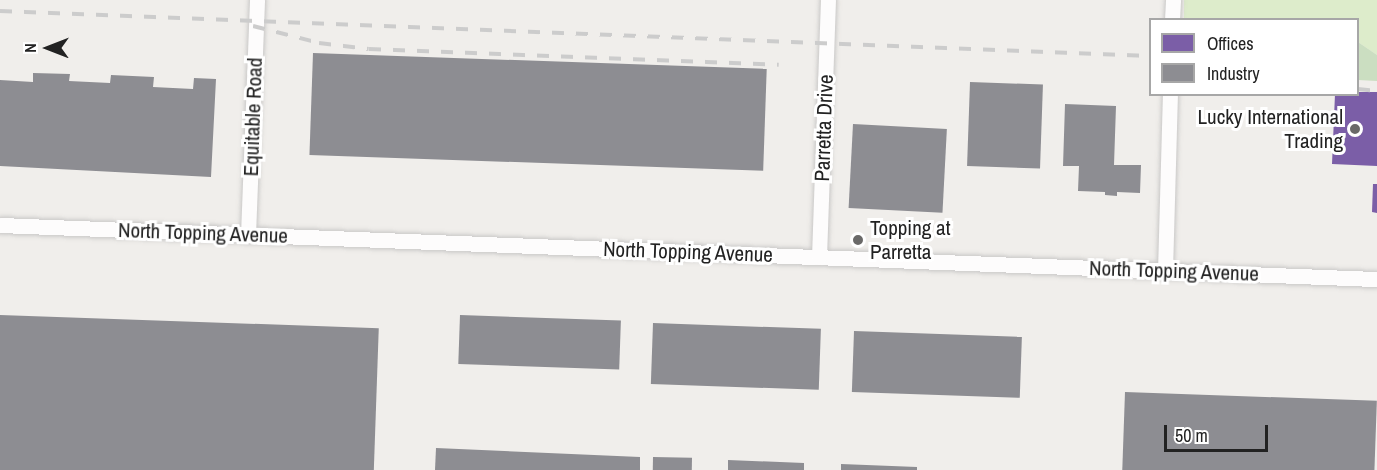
<!DOCTYPE html>
<html>
<head>
<meta charset="utf-8">
<style>
  body { margin:0 }
  #map { position:relative; width:1377px; height:470px; overflow:hidden; background:#f0eeeb; font-family:"Archivo Narrow",sans-serif }
  div>[style] { position:absolute }
  .grass>* { inset:0; background:#ddeccb }
  .forest>* { inset:0; background:#cbdec1 }
  .offices>* { inset:0; background:#7b5ea7 }
  .industry>* { inset:0; background:#8d8d92; transform-origin:0 0 }
  .roads { filter:drop-shadow(0 0 2px #c9c8c7) drop-shadow(0 0 2px #c9c8c7) }
  .street>* { height:15px; margin:-7.5px; padding:0 7.5px; transform-origin:7.5px; border-radius:7.5px; background:#fdfcfc }
  .rail>* { height:4px; margin-top:-2px; transform-origin:0; background:repeating-linear-gradient(90deg,#ccc 0 12px,transparent 0 24px) }
  .dots>* { width:16px; height:16px; translate:-50% -50%; box-sizing:border-box; border:3px solid #fff; border-radius:50% }
  span { translate:-50% -50%; white-space:nowrap; text-align:center; line-height:1.15; -webkit-text-stroke:6px #fff; paint-order:stroke }
  .street-label { font-size:21px; color:#222 }
  .poi-label { font-size:21px; color:#222 }
  .right { translate:-100% -50%; text-align:right }
  .left { translate:0 -50%; text-align:left }
  .legend { position:absolute; left:1149px; top:18px; width:210px; height:78px; box-sizing:border-box; background:#fff; border:2px solid #a7a7a7; margin:0; padding:8px 10px; list-style:none; font-size:18px; color:#222 }
  .legend li { display:flex; align-items:center; gap:12px; height:30px }
  .legend b { width:30px; border:2px solid #a7a7a7 }
  .north { position:absolute; left:18px; top:18px; width:60px; height:60px; -webkit-text-stroke:4px #fff; paint-order:stroke; rotate:270deg; font-size:16px; font-weight:700; line-height:24px; text-align:center; color:#222 }
  .north::after { content:''; display:block; margin:auto; width:21px; height:27px; background:#222; clip-path:polygon(50% 0,100% 100%,50% 72%,0 100%) }
  .scale { position:absolute; left:1164px; top:425px; width:104px; height:27px; box-sizing:border-box; border:3px solid #222; border-top:0; padding-left:8px; font-size:18px; line-height:21px; white-space:nowrap; color:#222; -webkit-text-stroke:4px #fff; paint-order:stroke }
</style>
</head>
<body>
<div id="map">
  <div class="grass">
    <div style="clip-path:polygon(1184px 0,1377px 0,1377px 55px,1358px 42px,1358px 20px,1184px 19px)"></div>
  </div>
  <div class="forest">
    <div style="clip-path:polygon(1358px 42px,1377px 55px,1377px 81px,1358px 80px)"></div>
  </div>
  <div class="offices">
    <div style="clip-path:polygon(1358px 92px,1377px 92px,1377px 166px,1332px 164px,1335px 94px,1358px 94px)"></div>
    <div style="clip-path:polygon(1373px 184px,1377px 184px,1377px 213px,1372px 212px)"></div>
  </div>
  <div class="industry">
    <div style="left:313px;top:53px;width:454px;height:102px;rotate:2deg"></div>
    <div style="clip-path:polygon(33px 73px,70px 74px,69px 81px,110px 83px,111px 75px,154px 77px,153px 87px,193px 89px,194px 78px,216px 79px,211px 177px,0 166px,0 80px,33px 82px)"></div>
    <div style="left:970px;top:82px;width:73px;height:84px;rotate:2deg"></div>
    <div style="clip-path:polygon(1065px 104px,1116px 106px,1114px 165px,1141px 165px,1140px 193px,1117px 192px,1117px 196px,1105px 195px,1105px 192px,1078px 191px,1079px 166px,1063px 166px)"></div>
    <div style="left:853px;top:124px;width:94px;height:84px;rotate:3deg"></div>
    <div style="left:0;top:315px;width:379px;height:155px;rotate:2deg"></div>
    <div style="left:460px;top:315px;width:161px;height:49px;rotate:2deg"></div>
    <div style="left:653px;top:323px;width:168px;height:61px;rotate:2deg"></div>
    <div style="left:854px;top:331px;width:168px;height:61px;rotate:2deg"></div>
    <div style="left:1125px;top:392px;width:252px;height:78px;rotate:2deg"></div>
    <div style="clip-path:polygon(436px 448px,640px 457px,640px 470px,435px 470px)"></div>
    <div style="left:653px;top:457px;width:39px;height:13px;rotate:1deg"></div>
    <div style="clip-path:polygon(728px 460px,804px 463px,804px 470px,728px 470px)"></div>
    <div style="clip-path:polygon(841px 464px,917px 467px,917px 470px,841px 470px)"></div>
  </div>
  <div class="roads">
    <div class="street">
      <div style="left:1172px;top:20px;width:20px;rotate:-87deg"></div>
      <div style="left:0;top:225px;width:1378px;rotate:2.25deg"></div>
      <div style="left:248px;top:235px;width:235px;rotate:-87.8deg"></div>
      <div style="left:819px;top:257px;width:257px;rotate:-88deg"></div>
      <div style="left:1165px;top:271px;width:177px;rotate:-88.4deg"></div>
    </div>
  </div>
  <div class="rail">
    <div style="left:0;top:11px;width:1151px;rotate:2.24deg"></div>
    <div style="left:253px;top:26px;width:68px;rotate:14.4deg"></div>
    <div style="left:319px;top:43px;width:50px;rotate:6.8deg"></div>
    <div style="left:369px;top:49px;width:410px;rotate:2.2deg"></div>
    <div style="left:1358px;top:89px;width:19px;rotate:6deg"></div>
  </div>
  <div class="dots">
    <div style="left:1355px;top:129px;background:#6a6968"></div>
    <div style="left:858px;top:240px;background:#6a6968"></div>
  </div>
  <div class="street-label">
    <span style="left:253px;top:117px;rotate:-88deg">Equitable Road</span>
    <span style="left:824px;top:128px;rotate:-88deg">Parretta Drive</span>
    <span style="left:203px;top:233px;rotate:2deg">North Topping Avenue</span>
    <span style="left:688px;top:252px;rotate:2deg">North Topping Avenue</span>
    <span style="left:1174px;top:271px;rotate:2deg">North Topping Avenue</span>
  </div>
  <div class="poi-label">
    <span class="right" style="left:1343px;top:129px">Lucky International<br>Trading</span>
    <span class="left" style="left:870px;top:240px">Topping at<br>Parretta</span>
  </div>
  <ul class="legend">
  <li><b style="height:16px;background:#7b5ea7"></b>Offices</li>
  <li><b style="height:16px;background:#8d8d92"></b>Industry</li>
  </ul>
  <div class="north">N</div>
  <div class="scale">50 m</div>
</div>
</body>
</html>
